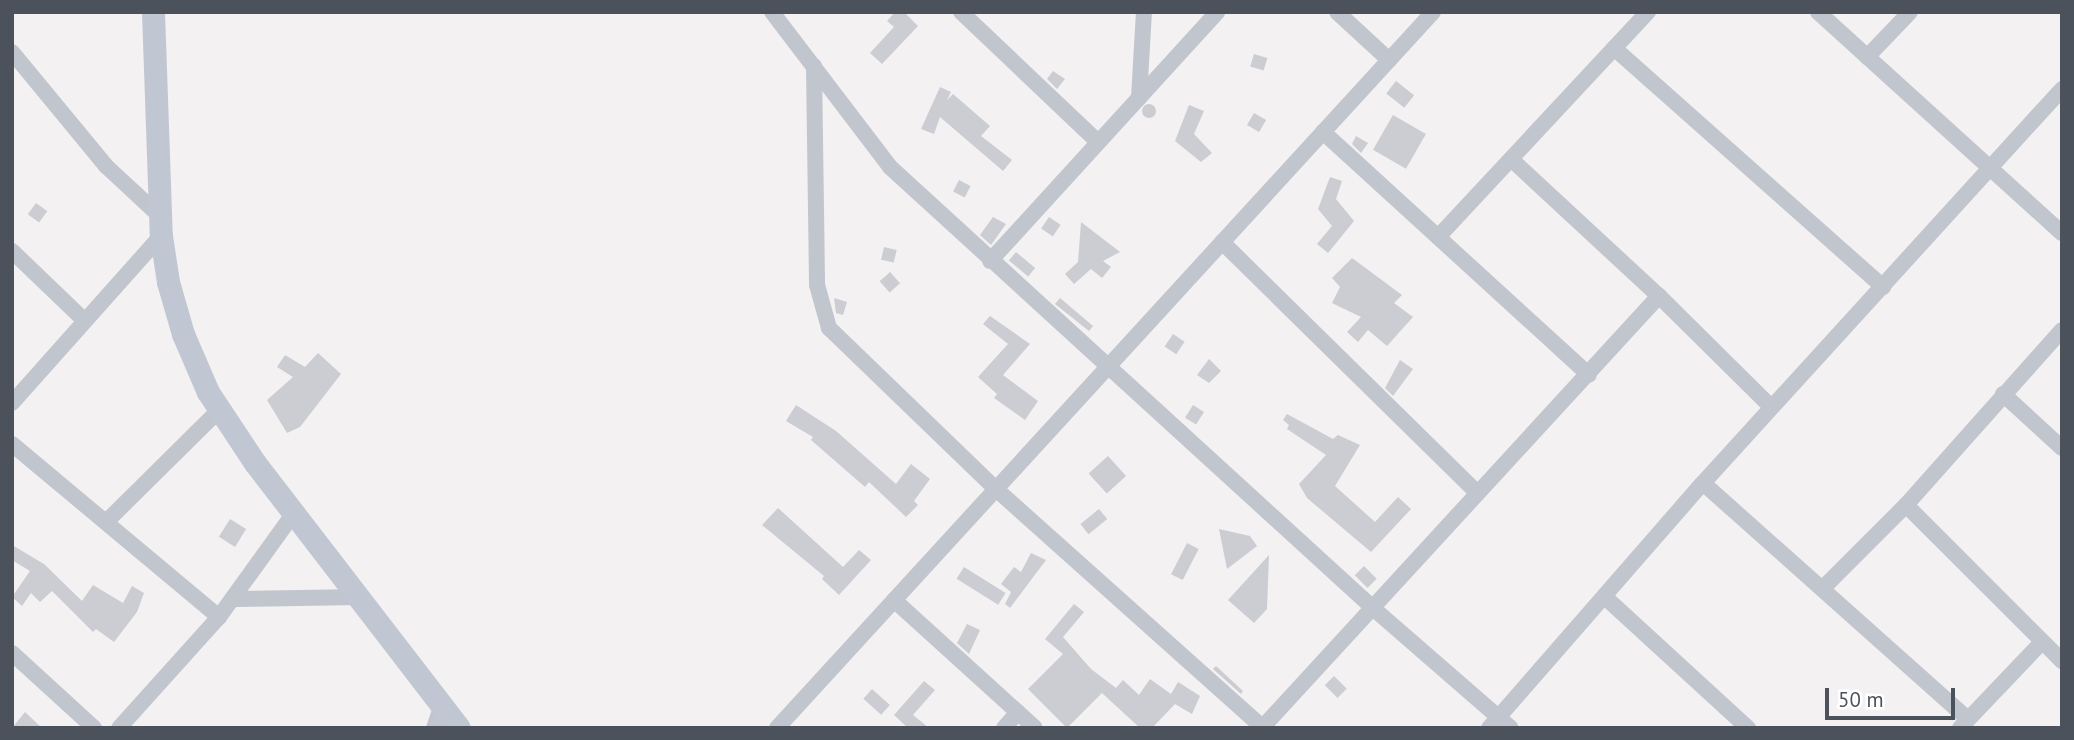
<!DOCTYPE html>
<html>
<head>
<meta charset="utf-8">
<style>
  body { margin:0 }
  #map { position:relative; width:2074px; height:740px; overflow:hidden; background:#f3f1f1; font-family:"PT Sans",sans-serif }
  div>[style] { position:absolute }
  .building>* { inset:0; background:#cbcdd3; transform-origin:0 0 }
  .round { border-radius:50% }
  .minor>* { height:16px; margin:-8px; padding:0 8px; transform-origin:8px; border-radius:8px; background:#c1c6ce }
  .secondary>* { height:23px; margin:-11.5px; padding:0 11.5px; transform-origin:11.5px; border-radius:11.5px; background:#c1c7d2 }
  span { translate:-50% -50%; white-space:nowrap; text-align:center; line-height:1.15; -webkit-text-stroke:7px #fff; paint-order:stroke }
  .frame { position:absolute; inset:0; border:14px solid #4b525c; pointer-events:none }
  .scale { position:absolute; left:1825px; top:688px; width:130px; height:32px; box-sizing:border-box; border:4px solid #4b525c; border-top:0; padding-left:9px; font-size:21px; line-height:24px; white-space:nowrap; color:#4b525c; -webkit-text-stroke:5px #fff; paint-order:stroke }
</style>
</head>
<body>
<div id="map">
  <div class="building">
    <div style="clip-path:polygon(895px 12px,904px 12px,918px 26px,882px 64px,870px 53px,894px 27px,887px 21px)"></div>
    <div style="left:1254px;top:54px;width:14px;height:13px;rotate:17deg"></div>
    <div style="clip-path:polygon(1053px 71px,1065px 79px,1057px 89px,1047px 79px)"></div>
    <div style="left:1396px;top:81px;width:23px;height:16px;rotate:38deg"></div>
    <div style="clip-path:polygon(940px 87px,951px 92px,947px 100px,953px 94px,990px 126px,981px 136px,1012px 160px,1003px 171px,940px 117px,934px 134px,921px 129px)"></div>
    <div class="round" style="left:1142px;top:104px;width:14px;height:14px"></div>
    <div style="clip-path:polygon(1189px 105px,1204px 111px,1194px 134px,1212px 153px,1201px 162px,1175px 141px)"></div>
    <div style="left:1254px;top:113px;width:14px;height:14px;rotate:30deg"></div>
    <div style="left:1393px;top:115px;width:38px;height:40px;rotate:30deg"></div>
    <div style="clip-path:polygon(1356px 136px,1368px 143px,1361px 153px,1352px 144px)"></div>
    <div style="clip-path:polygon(1330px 177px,1342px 181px,1336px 199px,1354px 221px,1328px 253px,1317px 244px,1332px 226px,1318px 209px)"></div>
    <div style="left:959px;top:180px;width:13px;height:13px;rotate:27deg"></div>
    <div style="left:36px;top:203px;width:14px;height:14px;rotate:36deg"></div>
    <div style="clip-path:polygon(993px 217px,1006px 224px,991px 245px,980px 235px)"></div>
    <div style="left:1049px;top:217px;width:14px;height:14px;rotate:34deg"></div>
    <div style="clip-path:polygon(1081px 222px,1120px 252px,1103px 261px,1111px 267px,1102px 278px,1091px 269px,1074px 284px,1065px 274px,1078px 262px)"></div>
    <div style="left:884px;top:247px;width:13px;height:13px;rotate:13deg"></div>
    <div style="left:1016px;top:252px;width:25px;height:11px;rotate:40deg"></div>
    <div style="clip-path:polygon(1352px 258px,1402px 295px,1394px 303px,1413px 317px,1387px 346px,1368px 330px,1358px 342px,1347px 332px,1361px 317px,1332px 303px,1340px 287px,1332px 278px)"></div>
    <div style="left:890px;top:272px;width:15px;height:14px;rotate:48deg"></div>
    <div style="clip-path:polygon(834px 298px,847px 302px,843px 315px,836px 313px)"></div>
    <div style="clip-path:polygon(1060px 298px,1093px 326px,1089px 331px,1055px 304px)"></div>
    <div style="clip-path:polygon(990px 316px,1030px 344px,1003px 375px,1038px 401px,1025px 420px,994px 398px,997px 394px,978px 377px,1008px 344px,983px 324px)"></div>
    <div style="left:1173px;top:334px;width:14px;height:15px;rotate:34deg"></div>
    <div style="clip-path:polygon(318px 353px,341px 374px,300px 427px,287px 433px,267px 400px,293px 377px,277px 367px,285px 355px,305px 367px)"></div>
    <div style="clip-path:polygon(1209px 359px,1221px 371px,1209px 383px,1197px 375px)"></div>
    <div style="clip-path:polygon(1400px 360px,1413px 369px,1393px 396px,1385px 388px)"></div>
    <div style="clip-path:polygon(796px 405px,836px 431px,896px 484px,911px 464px,930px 479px,914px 501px,918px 505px,906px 517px,869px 482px,865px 487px,811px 440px,813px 437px,786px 421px)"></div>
    <div style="left:1193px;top:405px;width:13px;height:15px;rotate:32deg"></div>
    <div style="clip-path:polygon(1287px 414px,1333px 439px,1338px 435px,1360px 445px,1335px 486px,1375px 522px,1398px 497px,1411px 509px,1371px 552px,1307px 498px,1299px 484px,1326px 455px,1287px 429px,1289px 425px,1283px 420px)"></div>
    <div style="left:1108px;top:456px;width:27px;height:26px;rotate:48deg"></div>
    <div style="clip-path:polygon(778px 508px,843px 567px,859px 550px,871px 560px,839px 595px,822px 579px,824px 576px,762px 525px)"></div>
    <div style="left:1099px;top:509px;width:13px;height:24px;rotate:51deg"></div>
    <div style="left:230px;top:519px;width:19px;height:21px;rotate:32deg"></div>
    <div style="clip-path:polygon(1219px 529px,1250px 536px,1257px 546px,1227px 569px)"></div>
    <div style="left:1187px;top:543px;width:13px;height:35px;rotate:27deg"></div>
    <div style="clip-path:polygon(12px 545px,44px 564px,82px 601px,93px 585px,123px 603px,132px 586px,144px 593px,137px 612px,114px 642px,96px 629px,93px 632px,52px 591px,40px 602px,31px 593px,22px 606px,12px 597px,30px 571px,12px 560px)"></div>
    <div style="clip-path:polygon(1031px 553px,1046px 560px,1010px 608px,1005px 604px,1011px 592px,1001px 584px,1014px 567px,1021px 572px)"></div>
    <div style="clip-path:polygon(1269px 555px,1267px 609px,1254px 623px,1228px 600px)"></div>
    <div style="left:1364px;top:566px;width:18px;height:13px;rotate:45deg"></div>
    <div style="left:964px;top:567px;width:49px;height:14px;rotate:32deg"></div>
    <div style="clip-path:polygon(1074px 604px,1084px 612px,1063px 637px,1091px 669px,1116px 688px,1123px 680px,1139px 695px,1150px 679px,1171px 694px,1178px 682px,1200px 696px,1192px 714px,1175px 704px,1152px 728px,1140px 728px,1102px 693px,1067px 728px,1028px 689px,1063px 654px,1045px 639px)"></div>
    <div style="clip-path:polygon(967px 624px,980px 630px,969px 654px,957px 643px)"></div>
    <div style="clip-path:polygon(1216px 666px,1243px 691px,1241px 694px,1213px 669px)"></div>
    <div style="left:1334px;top:676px;width:18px;height:13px;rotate:45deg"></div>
    <div style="clip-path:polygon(924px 681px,935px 690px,913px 715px,929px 728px,908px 728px,894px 715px)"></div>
    <div style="left:872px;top:689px;width:24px;height:13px;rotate:42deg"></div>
    <div style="clip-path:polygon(25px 712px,42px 728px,12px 728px)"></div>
  </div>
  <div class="minor">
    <div style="left:772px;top:12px;width:195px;rotate:52.7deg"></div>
    <div style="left:890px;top:167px;width:655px;rotate:42.4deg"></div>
    <div style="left:1374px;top:609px;width:181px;rotate:41deg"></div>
    <div style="left:961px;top:12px;width:189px;rotate:43.5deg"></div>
    <div style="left:1337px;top:12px;width:71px;rotate:42.7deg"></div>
    <div style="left:1818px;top:12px;width:329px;rotate:42.2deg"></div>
    <div style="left:1614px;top:48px;width:360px;rotate:41.6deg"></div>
    <div style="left:12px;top:52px;width:148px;rotate:50.5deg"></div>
    <div style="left:106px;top:166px;width:74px;rotate:42.8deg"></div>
    <div style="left:1867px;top:57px;width:62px;rotate:-46.3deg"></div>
    <div style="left:814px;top:66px;width:219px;rotate:89.2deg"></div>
    <div style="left:817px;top:285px;width:45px;rotate:74.4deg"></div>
    <div style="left:829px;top:328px;width:233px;rotate:44deg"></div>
    <div style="left:997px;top:490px;width:356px;rotate:41.8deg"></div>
    <div style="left:1139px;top:98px;width:86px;rotate:-86.7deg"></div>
    <div style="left:1323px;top:132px;width:360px;rotate:42.4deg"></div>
    <div style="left:1512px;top:160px;width:200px;rotate:42.8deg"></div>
    <div style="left:1659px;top:296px;width:158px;rotate:44.7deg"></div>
    <div style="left:1438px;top:237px;width:308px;rotate:-47deg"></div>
    <div style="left:1222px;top:242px;width:356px;rotate:44.5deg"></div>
    <div style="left:12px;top:251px;width:100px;rotate:43.8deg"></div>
    <div style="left:990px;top:261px;width:337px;rotate:-47.6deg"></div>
    <div style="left:2003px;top:394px;width:80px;rotate:42.5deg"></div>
    <div style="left:12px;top:403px;width:224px;rotate:-48.3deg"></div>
    <div style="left:12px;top:444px;width:270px;rotate:39.9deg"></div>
    <div style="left:1703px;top:483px;width:355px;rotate:41.7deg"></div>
    <div style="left:1906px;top:505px;width:221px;rotate:45deg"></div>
    <div style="left:106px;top:522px;width:161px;rotate:-44.7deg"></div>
    <div style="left:1823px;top:588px;width:117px;rotate:-45deg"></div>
    <div style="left:1906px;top:505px;width:234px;rotate:-48.3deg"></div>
    <div style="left:1606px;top:598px;width:193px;rotate:42.5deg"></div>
    <div style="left:233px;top:599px;width:127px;rotate:-0.9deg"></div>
    <div style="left:894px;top:600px;width:190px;rotate:42.2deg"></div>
    <div style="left:12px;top:653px;width:111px;rotate:42.4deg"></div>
    <div style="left:119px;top:728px;width:149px;rotate:-48deg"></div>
    <div style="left:219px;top:617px;width:128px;rotate:-54.2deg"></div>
    <div style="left:434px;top:728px;width:24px;rotate:-71deg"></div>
    <div style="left:777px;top:728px;width:971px;rotate:-47.5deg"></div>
    <div style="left:1004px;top:728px;width:21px;rotate:-49deg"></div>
    <div style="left:1262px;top:728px;width:587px;rotate:-47.42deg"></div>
    <div style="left:1489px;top:728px;width:325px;rotate:-48.9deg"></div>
    <div style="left:1703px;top:483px;width:533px;rotate:-47.66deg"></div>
    <div style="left:1960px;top:728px;width:119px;rotate:-46.4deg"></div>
  </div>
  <div class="secondary">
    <div style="left:153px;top:12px;width:224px;rotate:88deg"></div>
    <div style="left:161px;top:236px;width:47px;rotate:81.3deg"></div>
    <div style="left:168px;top:282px;width:54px;rotate:73.9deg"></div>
    <div style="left:183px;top:334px;width:63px;rotate:66.7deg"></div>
    <div style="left:208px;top:392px;width:85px;rotate:56.5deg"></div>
    <div style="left:255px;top:463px;width:334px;rotate:52.4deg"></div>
  </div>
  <div class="frame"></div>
  <div class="scale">50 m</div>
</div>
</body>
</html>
